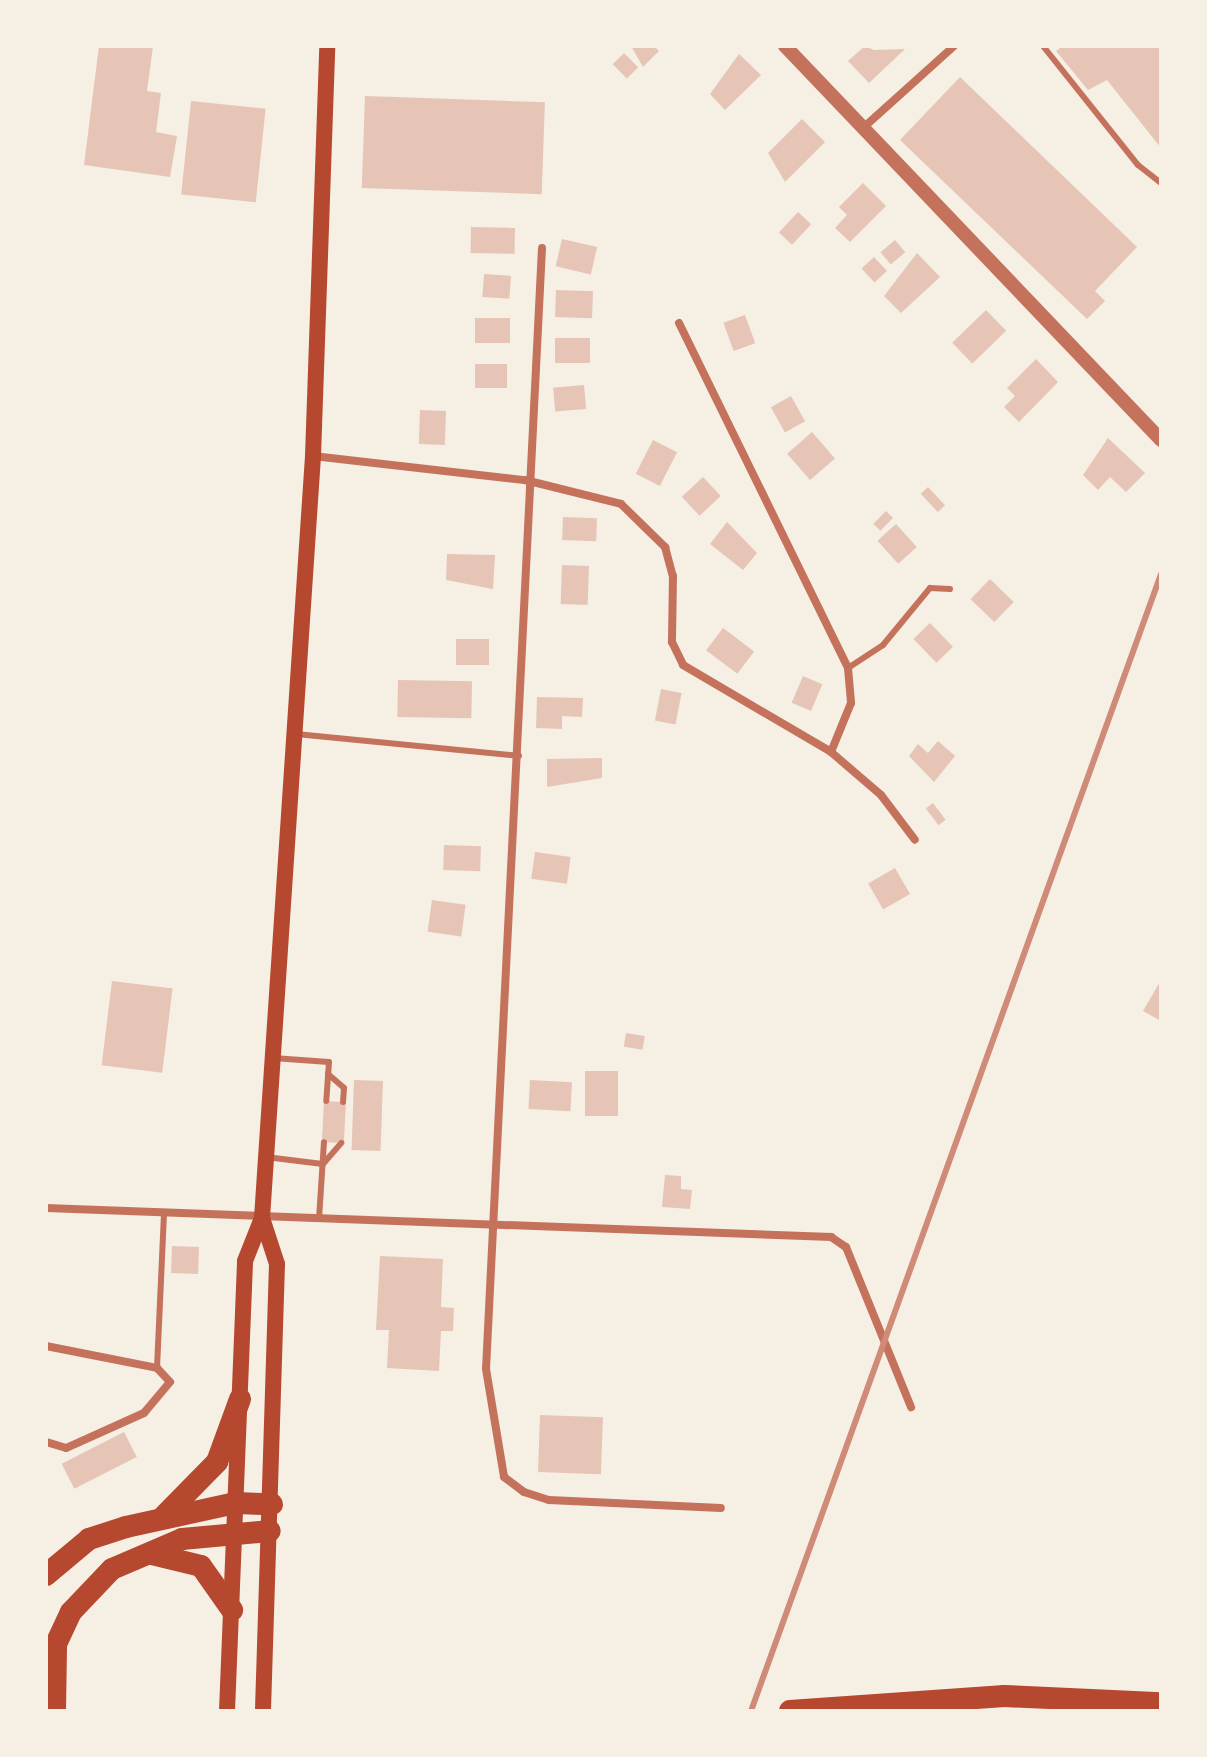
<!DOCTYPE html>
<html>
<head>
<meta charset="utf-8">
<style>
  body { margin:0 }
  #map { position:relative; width:1207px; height:1757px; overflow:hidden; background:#f6efe4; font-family:"Golos Text",sans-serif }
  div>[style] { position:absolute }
  .building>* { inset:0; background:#e6c5b7; transform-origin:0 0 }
  .service>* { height:6px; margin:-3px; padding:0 3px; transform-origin:3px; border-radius:3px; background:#c5725c }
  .minor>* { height:8px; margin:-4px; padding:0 4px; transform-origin:4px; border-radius:4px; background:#c5725c }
  .tertiary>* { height:14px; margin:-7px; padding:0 7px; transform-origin:7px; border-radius:7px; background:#c5725c }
  .secondary>* { height:16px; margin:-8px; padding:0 8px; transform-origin:8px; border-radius:8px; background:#b5482f }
  .motorway>* { height:22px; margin:-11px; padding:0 11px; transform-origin:11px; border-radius:11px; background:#b5482f }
  .rail>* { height:6px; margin:-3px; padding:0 3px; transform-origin:3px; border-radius:3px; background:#cf8b77 }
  span { translate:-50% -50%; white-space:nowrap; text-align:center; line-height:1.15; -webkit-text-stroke:8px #f6efe4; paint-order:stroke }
  .frame { position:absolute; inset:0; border:48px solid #f6efe4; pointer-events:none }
</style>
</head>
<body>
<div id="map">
  <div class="building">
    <div style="clip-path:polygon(99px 46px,153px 46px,147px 91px,161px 93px,156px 132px,177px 136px,170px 177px,84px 165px)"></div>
    <div style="clip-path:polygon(631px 46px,654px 46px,659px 51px,643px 67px)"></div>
    <div style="clip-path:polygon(865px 46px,874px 50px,905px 49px,869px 83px,848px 61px)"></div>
    <div style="clip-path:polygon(1063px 46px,1161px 46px,1161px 148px,1107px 80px,1088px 90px,1056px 51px)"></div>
    <div style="left:624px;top:53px;width:20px;height:16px;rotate:45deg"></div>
    <div style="clip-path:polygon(739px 54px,761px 75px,725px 110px,710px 94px)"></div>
    <div style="clip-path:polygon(960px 77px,1137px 247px,1095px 291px,1105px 301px,1087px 319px,900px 140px)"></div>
    <div style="left:365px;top:96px;width:180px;height:92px;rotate:2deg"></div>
    <div style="left:191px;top:101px;width:75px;height:94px;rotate:6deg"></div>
    <div style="clip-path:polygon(802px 119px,825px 142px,785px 182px,768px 153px)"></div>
    <div style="clip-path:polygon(863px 183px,886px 206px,850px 242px,835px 228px,847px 215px,839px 207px)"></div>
    <div style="left:798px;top:212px;width:18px;height:28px;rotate:43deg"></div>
    <div style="left:471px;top:227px;width:44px;height:26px;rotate:1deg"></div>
    <div style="left:562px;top:239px;width:36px;height:28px;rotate:13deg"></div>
    <div style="left:895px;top:240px;width:16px;height:19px;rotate:50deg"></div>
    <div style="clip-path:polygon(917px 253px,940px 277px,901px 313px,884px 296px)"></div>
    <div style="left:874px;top:257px;width:19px;height:17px;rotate:47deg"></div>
    <div style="left:484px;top:274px;width:27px;height:23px;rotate:4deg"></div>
    <div style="left:556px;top:290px;width:37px;height:27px;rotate:2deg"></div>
    <div style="left:986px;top:310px;width:29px;height:47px;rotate:46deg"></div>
    <div style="left:745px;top:315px;width:30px;height:23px;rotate:70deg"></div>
    <div style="left:475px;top:318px;width:35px;height:25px"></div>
    <div style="left:555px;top:338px;width:35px;height:25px"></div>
    <div style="clip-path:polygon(1036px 359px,1058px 382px,1019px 422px,1004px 407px,1015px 396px,1007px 388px)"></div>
    <div style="left:475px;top:364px;width:32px;height:24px"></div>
    <div style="left:584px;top:385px;width:24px;height:31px;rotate:85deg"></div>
    <div style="left:791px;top:396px;width:29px;height:23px;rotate:61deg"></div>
    <div style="left:420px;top:410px;width:26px;height:34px;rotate:2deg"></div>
    <div style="left:812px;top:432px;width:35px;height:33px;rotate:49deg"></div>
    <div style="clip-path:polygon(1108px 438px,1145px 473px,1126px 492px,1110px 477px,1098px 490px,1083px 475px)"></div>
    <div style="left:653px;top:440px;width:27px;height:38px;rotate:27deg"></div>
    <div style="left:703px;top:477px;width:26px;height:29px;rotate:47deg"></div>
    <div style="left:928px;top:487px;width:25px;height:10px;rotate:47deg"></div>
    <div style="left:886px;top:511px;width:10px;height:18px;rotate:45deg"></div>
    <div style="left:563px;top:517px;width:34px;height:23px;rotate:2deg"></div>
    <div style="clip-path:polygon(727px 522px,757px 553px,743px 570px,710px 544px)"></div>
    <div style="left:896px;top:524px;width:31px;height:25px;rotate:48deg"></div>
    <div style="clip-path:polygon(447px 554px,495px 555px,493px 589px,446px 580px)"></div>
    <div style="left:562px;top:565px;width:27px;height:39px;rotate:2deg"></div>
    <div style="left:990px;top:579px;width:33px;height:28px;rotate:44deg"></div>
    <div style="left:930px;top:623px;width:33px;height:23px;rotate:46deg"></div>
    <div style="left:723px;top:628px;width:39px;height:28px;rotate:37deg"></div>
    <div style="left:456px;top:639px;width:33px;height:26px"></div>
    <div style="left:803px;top:676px;width:21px;height:29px;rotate:23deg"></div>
    <div style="left:398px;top:680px;width:74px;height:37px;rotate:1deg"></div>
    <div style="left:661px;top:689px;width:21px;height:32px;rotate:11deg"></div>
    <div style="clip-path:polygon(537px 697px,583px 698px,582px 717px,562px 716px,562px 729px,536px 728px)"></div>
    <div style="clip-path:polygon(938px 741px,955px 756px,934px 782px,909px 756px,918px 744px,928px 753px)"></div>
    <div style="clip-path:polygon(602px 758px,602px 778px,547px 787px,547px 759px)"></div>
    <div style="left:933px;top:803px;width:21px;height:9px;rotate:53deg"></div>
    <div style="left:444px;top:845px;width:37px;height:25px;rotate:2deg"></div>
    <div style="left:535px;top:852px;width:36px;height:27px;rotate:8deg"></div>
    <div style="left:895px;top:868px;width:30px;height:31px;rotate:60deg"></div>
    <div style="left:432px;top:900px;width:34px;height:32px;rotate:8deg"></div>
    <div style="clip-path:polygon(1161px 980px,1161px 1021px,1143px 1011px)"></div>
    <div style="left:112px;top:981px;width:61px;height:85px;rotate:7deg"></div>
    <div style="left:626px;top:1033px;width:19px;height:14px;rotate:9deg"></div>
    <div style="left:585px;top:1071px;width:33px;height:45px"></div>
    <div style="left:354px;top:1080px;width:29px;height:70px;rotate:2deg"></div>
    <div style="left:530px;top:1080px;width:42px;height:29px;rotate:3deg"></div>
    <div style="left:324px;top:1101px;width:22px;height:41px;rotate:3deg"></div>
    <div style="clip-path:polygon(665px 1175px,681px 1176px,681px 1189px,692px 1190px,690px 1209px,662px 1207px)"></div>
    <div style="left:172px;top:1246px;width:27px;height:27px;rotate:2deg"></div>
    <div style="clip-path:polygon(380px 1256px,443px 1259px,441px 1307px,454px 1308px,453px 1331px,441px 1331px,439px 1371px,387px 1368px,389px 1330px,376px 1330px)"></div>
    <div style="left:540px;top:1415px;width:63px;height:57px;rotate:2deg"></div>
    <div style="left:124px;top:1432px;width:28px;height:70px;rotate:63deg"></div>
  </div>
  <div class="service">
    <div style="left:1043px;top:46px;width:152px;rotate:51.4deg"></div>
    <div style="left:1138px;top:165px;width:29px;rotate:38deg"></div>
    <div style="left:848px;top:668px;width:42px;rotate:-33.3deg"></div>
    <div style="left:883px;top:645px;width:74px;rotate:-50.5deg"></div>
    <div style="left:930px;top:588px;width:20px;rotate:3deg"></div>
    <div style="left:296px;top:734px;width:224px;rotate:5.6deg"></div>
    <div style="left:273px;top:1058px;width:56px;rotate:4.1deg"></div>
    <div style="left:329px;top:1062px;width:39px;rotate:94deg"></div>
    <div style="left:328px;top:1074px;width:21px;rotate:41deg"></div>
    <div style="left:344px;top:1088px;width:14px;rotate:94deg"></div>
    <div style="left:266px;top:1157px;width:57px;rotate:7deg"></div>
    <div style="left:323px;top:1164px;width:28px;rotate:-49deg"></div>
    <div style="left:319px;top:1219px;width:77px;rotate:-86.3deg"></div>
    <div style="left:157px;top:1368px;width:154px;rotate:-87.4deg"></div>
  </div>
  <div class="minor">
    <div style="left:863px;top:128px;width:122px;rotate:-42deg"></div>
    <div style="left:542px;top:248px;width:1122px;rotate:92.86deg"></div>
    <div style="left:486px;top:1369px;width:109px;rotate:80.5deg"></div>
    <div style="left:504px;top:1477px;width:25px;rotate:37deg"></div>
    <div style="left:524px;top:1492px;width:26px;rotate:18deg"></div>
    <div style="left:549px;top:1500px;width:172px;rotate:2.7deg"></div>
    <div style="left:679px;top:323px;width:384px;rotate:63.9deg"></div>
    <div style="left:848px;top:668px;width:35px;rotate:85deg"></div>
    <div style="left:851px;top:703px;width:53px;rotate:112.2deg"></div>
    <div style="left:313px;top:456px;width:213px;rotate:6.5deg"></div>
    <div style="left:525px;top:480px;width:99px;rotate:14deg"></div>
    <div style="left:621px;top:504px;width:62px;rotate:44.3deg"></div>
    <div style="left:665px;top:547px;width:30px;rotate:75deg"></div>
    <div style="left:673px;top:576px;width:66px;rotate:90.9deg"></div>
    <div style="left:672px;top:642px;width:25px;rotate:64deg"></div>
    <div style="left:683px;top:665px;width:172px;rotate:30.4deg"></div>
    <div style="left:831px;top:752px;width:66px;rotate:40.7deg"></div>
    <div style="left:881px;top:795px;width:56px;rotate:52.9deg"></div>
    <div style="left:46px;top:1208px;width:786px;rotate:2.12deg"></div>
    <div style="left:831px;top:1237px;width:18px;rotate:34deg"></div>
    <div style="left:846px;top:1247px;width:173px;rotate:67.9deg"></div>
    <div style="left:46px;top:1346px;width:113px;rotate:11.2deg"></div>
    <div style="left:157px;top:1368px;width:19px;rotate:47deg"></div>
    <div style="left:170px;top:1382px;width:40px;rotate:130deg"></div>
    <div style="left:144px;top:1413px;width:85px;rotate:155.8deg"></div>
    <div style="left:66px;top:1448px;width:21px;rotate:-163deg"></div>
  </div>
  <div class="tertiary">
    <div style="left:785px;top:46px;width:545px;rotate:46.34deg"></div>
  </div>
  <div class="secondary">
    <div style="left:262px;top:1218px;width:48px;rotate:71.9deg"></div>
    <div style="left:277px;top:1264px;width:447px;rotate:91.8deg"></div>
    <div style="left:227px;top:1711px;width:450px;rotate:-87.7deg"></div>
    <div style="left:245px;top:1261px;width:46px;rotate:-68.4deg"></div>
    <div style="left:262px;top:1218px;width:764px;rotate:-86.17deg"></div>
    <div style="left:313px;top:456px;width:410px;rotate:-88deg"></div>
  </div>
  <div class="motorway">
    <div style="left:164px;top:1516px;width:76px;rotate:-45.5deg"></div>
    <div style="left:217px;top:1462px;width:67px;rotate:-69.9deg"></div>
    <div style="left:152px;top:1554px;width:50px;rotate:13.8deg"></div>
    <div style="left:201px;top:1566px;width:54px;rotate:54.8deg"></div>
    <div style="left:46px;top:1575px;width:56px;rotate:-39.9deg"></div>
    <div style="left:89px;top:1539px;width:39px;rotate:-18deg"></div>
    <div style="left:126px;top:1527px;width:112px;rotate:-12.4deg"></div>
    <div style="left:235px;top:1503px;width:37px;rotate:2deg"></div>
    <div style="left:55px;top:1711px;width:67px;rotate:-89.1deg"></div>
    <div style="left:56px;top:1644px;width:35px;rotate:-65deg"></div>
    <div style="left:71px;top:1612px;width:59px;rotate:-46.4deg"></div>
    <div style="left:112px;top:1569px;width:76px;rotate:-23.2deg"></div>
    <div style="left:182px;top:1539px;width:88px;rotate:-5.2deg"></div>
    <div style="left:790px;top:1711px;width:215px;rotate:-4deg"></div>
    <div style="left:1004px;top:1696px;width:157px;rotate:2.6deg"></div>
  </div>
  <div class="rail">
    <div style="left:751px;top:1711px;width:1209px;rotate:-70.17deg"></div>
  </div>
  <div class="frame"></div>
</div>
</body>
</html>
